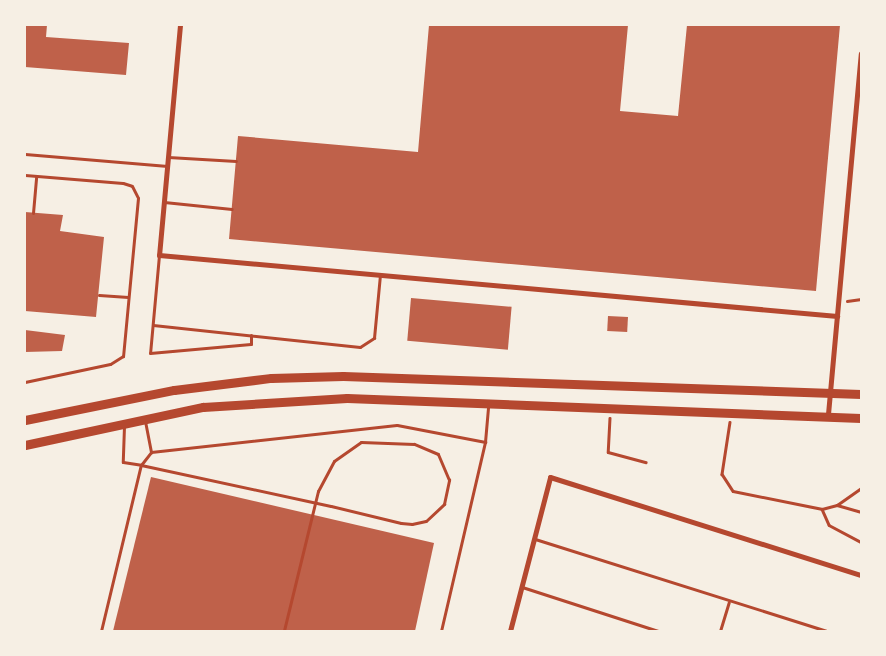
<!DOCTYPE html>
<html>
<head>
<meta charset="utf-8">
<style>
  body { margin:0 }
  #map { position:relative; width:886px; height:656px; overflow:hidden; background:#f6efe4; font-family:"Asap Condensed",sans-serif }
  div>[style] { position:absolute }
  .building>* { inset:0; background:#bf614a; transform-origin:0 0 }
  .path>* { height:2.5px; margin:-1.25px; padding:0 1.25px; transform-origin:1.25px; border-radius:1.25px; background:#b5482f }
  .service>* { height:3px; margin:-1.5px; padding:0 1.5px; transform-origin:1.5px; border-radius:1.5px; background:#b5482f }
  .minor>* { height:5px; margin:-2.5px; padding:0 2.5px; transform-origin:2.5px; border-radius:2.5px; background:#b5482f }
  .tertiary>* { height:9px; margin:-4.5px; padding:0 4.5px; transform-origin:4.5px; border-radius:4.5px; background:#b5482f }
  span { translate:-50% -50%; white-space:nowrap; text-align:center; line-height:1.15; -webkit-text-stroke:4px #f6efe4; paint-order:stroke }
  .frame { position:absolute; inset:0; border:26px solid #f6efe4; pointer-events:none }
</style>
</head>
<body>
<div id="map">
  <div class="building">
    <div style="clip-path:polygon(25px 25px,47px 25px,46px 37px,129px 43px,126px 75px,25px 67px)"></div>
    <div style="clip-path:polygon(429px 25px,628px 25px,620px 111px,678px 116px,687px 25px,840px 25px,816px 291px,229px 239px,238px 136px,418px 152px)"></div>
    <div style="clip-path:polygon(25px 212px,63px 215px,60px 231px,104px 237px,96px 317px,25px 311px)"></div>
    <div style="left:411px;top:298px;width:101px;height:43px;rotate:5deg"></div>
    <div style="left:608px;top:316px;width:20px;height:15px;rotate:3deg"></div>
    <div style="clip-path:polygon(25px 330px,65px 335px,62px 351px,25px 352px)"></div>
    <div style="clip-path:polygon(151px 477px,434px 543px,415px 631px,113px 631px)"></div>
  </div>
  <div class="path">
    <div style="left:847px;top:301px;width:14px;rotate:-8deg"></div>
    <div style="left:610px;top:418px;width:34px;rotate:93deg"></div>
    <div style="left:608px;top:452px;width:39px;rotate:15deg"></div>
    <div style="left:730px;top:422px;width:53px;rotate:98.7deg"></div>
    <div style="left:722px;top:474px;width:20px;rotate:57deg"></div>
    <div style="left:733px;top:491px;width:91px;rotate:11.4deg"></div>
    <div style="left:822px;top:509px;width:16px;rotate:-15deg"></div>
    <div style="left:837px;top:505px;width:25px;rotate:16deg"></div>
    <div style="left:837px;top:505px;width:29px;rotate:-35deg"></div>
    <div style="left:822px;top:509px;width:17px;rotate:66deg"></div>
    <div style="left:829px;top:525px;width:36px;rotate:28deg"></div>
  </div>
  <div class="service">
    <div style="left:25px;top:154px;width:143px;rotate:4.8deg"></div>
    <div style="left:168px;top:157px;width:68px;rotate:3.4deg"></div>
    <div style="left:25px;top:175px;width:98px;rotate:4.7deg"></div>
    <div style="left:123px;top:183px;width:9px;rotate:18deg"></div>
    <div style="left:132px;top:186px;width:13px;rotate:63deg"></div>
    <div style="left:138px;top:198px;width:159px;rotate:95.4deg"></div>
    <div style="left:123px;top:356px;width:15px;rotate:148deg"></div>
    <div style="left:110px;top:364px;width:87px;rotate:168deg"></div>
    <div style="left:164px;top:202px;width:68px;rotate:5.9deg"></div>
    <div style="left:33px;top:213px;width:37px;rotate:-85deg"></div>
    <div style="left:159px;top:255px;width:98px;rotate:95.2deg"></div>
    <div style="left:150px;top:353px;width:101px;rotate:-5.1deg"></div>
    <div style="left:251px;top:344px;width:9px;rotate:-90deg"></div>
    <div style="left:99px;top:295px;width:29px;rotate:4deg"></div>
    <div style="left:153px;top:325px;width:208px;rotate:6.1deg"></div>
    <div style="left:360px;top:347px;width:17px;rotate:-33deg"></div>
    <div style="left:374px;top:338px;width:63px;rotate:-84.6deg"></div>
    <div style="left:145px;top:421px;width:32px;rotate:79deg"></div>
    <div style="left:124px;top:426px;width:36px;rotate:92deg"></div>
    <div style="left:123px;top:462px;width:18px;rotate:9deg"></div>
    <div style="left:141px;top:465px;width:194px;rotate:12.2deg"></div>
    <div style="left:331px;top:506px;width:72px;rotate:13.7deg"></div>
    <div style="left:401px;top:523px;width:11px;rotate:5deg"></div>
    <div style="left:412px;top:524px;width:14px;rotate:-12deg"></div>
    <div style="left:426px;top:521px;width:25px;rotate:-43deg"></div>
    <div style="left:444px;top:504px;width:25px;rotate:-78deg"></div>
    <div style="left:449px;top:480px;width:28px;rotate:-113deg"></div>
    <div style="left:438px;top:454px;width:26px;rotate:-157deg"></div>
    <div style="left:414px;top:444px;width:53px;rotate:-177.8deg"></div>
    <div style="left:361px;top:442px;width:33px;rotate:145deg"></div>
    <div style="left:334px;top:461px;width:34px;rotate:118deg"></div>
    <div style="left:318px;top:491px;width:144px;rotate:103.7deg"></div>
    <div style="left:535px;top:539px;width:305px;rotate:17.5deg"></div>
    <div style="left:522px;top:587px;width:143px;rotate:17.9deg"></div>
    <div style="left:101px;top:631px;width:171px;rotate:-76.5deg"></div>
    <div style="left:141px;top:465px;width:16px;rotate:-52deg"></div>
    <div style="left:151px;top:452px;width:247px;rotate:-6.3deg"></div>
    <div style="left:397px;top:425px;width:90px;rotate:10.9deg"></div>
    <div style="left:441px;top:631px;width:194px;rotate:-76.9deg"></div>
    <div style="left:485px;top:442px;width:37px;rotate:-85deg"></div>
    <div style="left:720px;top:631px;width:30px;rotate:-73deg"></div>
  </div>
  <div class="minor">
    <div style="left:180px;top:25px;width:231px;rotate:95.2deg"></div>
    <div style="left:159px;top:255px;width:681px;rotate:5.14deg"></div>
    <div style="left:828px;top:414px;width:362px;rotate:-84.8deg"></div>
    <div style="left:510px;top:631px;width:159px;rotate:-75.4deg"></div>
    <div style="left:550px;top:477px;width:326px;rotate:17.5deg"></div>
  </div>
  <div class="tertiary">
    <div style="left:25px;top:420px;width:152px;rotate:-11.4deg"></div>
    <div style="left:174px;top:390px;width:98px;rotate:-7.1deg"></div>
    <div style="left:271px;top:378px;width:72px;rotate:-1.6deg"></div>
    <div style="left:343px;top:376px;width:518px;rotate:1.99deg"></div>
    <div style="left:25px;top:445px;width:182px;rotate:-12.1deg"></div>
    <div style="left:203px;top:407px;width:144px;rotate:-3.6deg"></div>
    <div style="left:347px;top:398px;width:514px;rotate:2.23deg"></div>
  </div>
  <div class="frame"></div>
</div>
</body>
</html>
